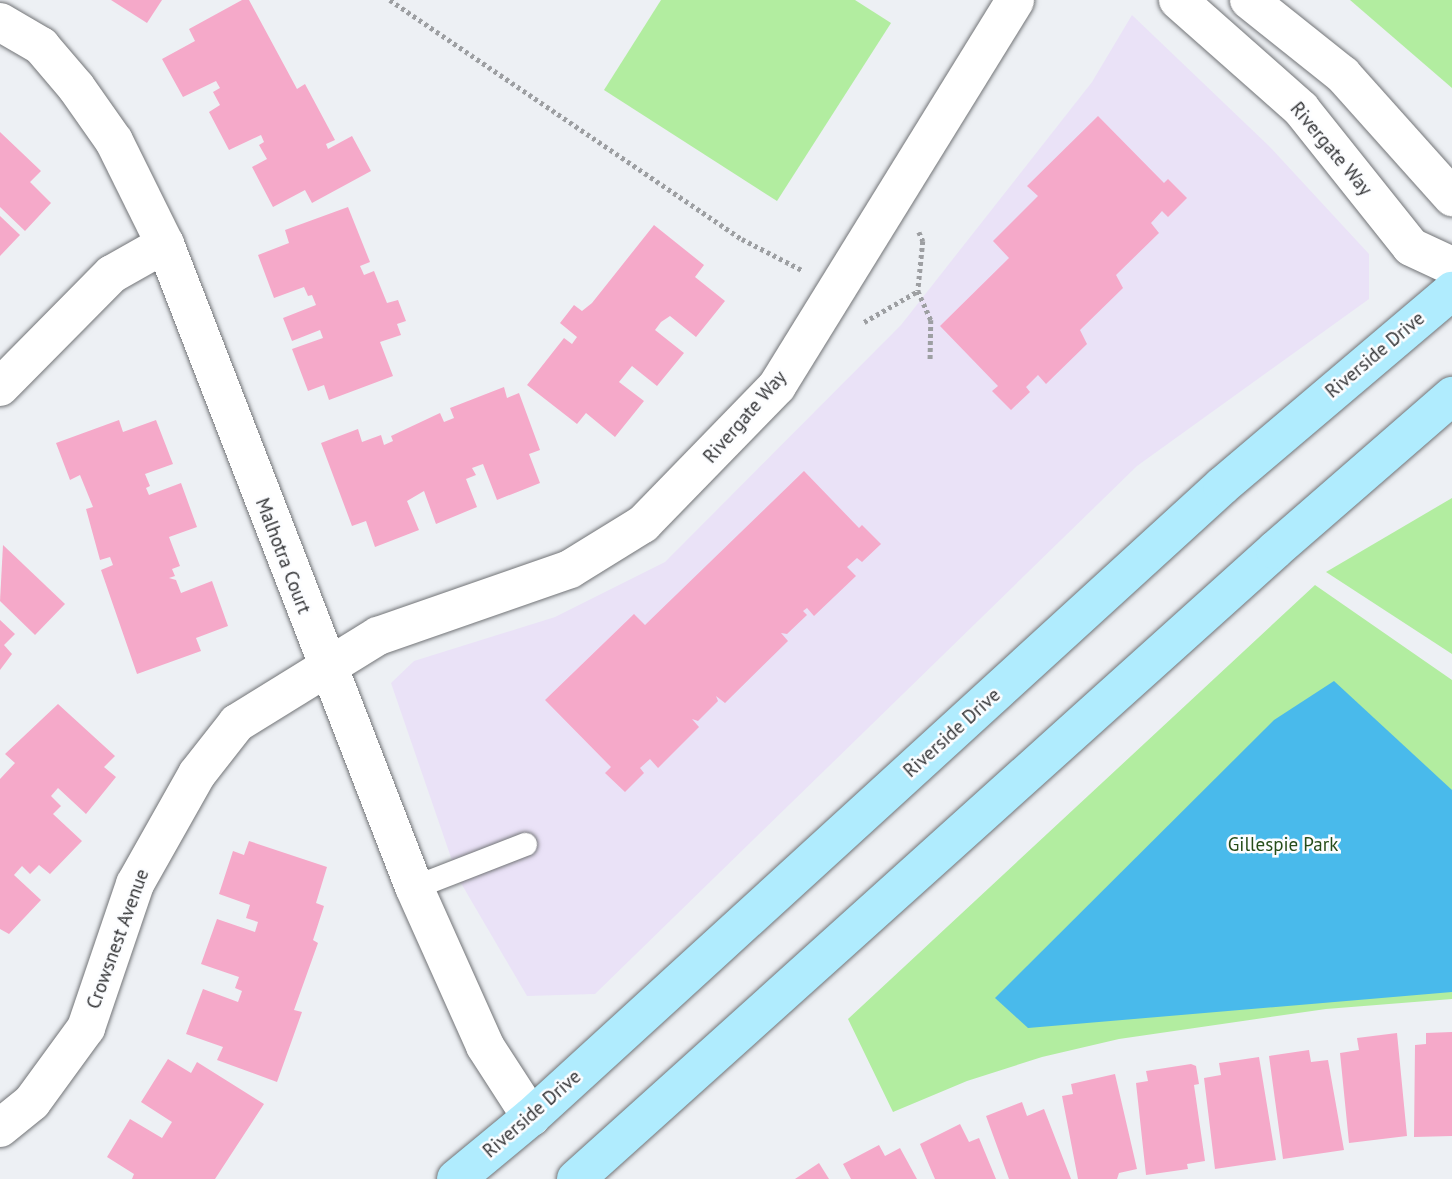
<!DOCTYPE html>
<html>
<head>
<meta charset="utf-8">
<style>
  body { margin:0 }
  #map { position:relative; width:1452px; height:1179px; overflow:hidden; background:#edf0f4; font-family:"PT Sans",sans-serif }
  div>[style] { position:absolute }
  .commercial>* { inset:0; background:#eae2f7 }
  .green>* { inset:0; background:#b2eda0 }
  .water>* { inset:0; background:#49baeb }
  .building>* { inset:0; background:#f5a9c9 }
  .path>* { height:4.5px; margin-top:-2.25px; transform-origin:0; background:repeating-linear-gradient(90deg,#9d9fa2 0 3.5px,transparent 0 7px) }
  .roads { filter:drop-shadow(0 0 2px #727477) drop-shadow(0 0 2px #727477) }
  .lane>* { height:23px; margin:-11.5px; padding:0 11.5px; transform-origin:11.5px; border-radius:11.5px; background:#fff }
  .street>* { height:38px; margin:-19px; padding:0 19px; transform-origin:19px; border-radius:19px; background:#fff }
  .primary>* { height:38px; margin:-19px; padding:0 19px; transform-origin:19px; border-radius:19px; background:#b0ecfe }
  span { translate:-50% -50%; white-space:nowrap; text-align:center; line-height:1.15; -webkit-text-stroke:5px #fcfdff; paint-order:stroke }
  .street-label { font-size:19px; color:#333436 }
  .park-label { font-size:19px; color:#264d19 }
</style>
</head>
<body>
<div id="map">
  <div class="commercial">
    <div style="clip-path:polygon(1132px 15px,1270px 147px,1369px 254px,1369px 299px,1137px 466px,595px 994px,527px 996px,458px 878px,391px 683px,414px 661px,555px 617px,665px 562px,901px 325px,1092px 82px)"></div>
  </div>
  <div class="green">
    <div style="clip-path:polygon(661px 0,855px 0,891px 23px,777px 201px,604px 90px)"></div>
    <div style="clip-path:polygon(1350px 0,1452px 0,1452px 88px)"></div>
    <div style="clip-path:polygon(1452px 498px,1452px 654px,1326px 572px)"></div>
    <div style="clip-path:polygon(1315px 585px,1452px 680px,1452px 999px,1326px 1009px,1119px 1039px,1042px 1057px,967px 1081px,893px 1112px,848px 1019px)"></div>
  </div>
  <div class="water">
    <div style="clip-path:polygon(1334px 681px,1452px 790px,1452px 992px,1028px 1028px,995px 998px,1274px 720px)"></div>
  </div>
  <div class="building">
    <div style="clip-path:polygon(111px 0,162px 0,147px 23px)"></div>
    <div style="clip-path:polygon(242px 0,249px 0,297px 89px,305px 84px,335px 140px,326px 144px,328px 149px,352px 136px,371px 171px,312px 203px,305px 190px,273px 207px,252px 167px,267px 159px,259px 145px,264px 142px,261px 135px,229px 150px,209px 112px,220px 105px,213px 92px,220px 88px,216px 81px,183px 97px,162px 59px,195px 41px,189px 29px)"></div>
    <div style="clip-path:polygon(1098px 116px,1164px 183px,1168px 179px,1187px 198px,1168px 217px,1162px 211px,1151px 223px,1159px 233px,1116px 275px,1123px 288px,1080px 330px,1087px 344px,1046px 384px,1038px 375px,1026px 387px,1030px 392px,1011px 410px,992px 391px,998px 386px,940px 326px,1009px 258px,993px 241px,1038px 196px,1027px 186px)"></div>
    <div style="clip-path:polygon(0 132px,41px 171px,30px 182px,51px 203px,25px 231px,0 207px)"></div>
    <div style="clip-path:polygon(348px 207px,370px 262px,360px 266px,364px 275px,374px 271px,387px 303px,398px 300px,406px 321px,397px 324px,401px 335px,380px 342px,393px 376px,329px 400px,324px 385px,308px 391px,292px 349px,323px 338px,320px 330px,292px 341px,283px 318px,316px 305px,312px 295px,308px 296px,304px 287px,274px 298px,258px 255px,289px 243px,285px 230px)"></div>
    <div style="clip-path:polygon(0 216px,20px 235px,0 256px)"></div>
    <div style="clip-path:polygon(654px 225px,704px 265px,695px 277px,725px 301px,696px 337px,670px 316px,661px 322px,655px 330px,684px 353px,657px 386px,632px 366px,619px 382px,644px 401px,615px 437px,586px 413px,577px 424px,527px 385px,564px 338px,572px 344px,577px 337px,560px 323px,574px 305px,582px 311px,592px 303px)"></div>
    <div style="clip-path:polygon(504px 387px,507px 398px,519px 393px,540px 450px,529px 454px,540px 483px,497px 500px,483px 464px,472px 468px,476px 475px,466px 479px,477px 507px,436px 524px,424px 491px,407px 501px,419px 530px,375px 547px,366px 521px,352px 526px,321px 443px,358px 429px,362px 442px,381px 435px,384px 445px,393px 441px,391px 436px,440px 413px,444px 422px,454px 418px,450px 408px)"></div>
    <div style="clip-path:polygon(119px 420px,123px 432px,156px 420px,173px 464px,145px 474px,150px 486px,146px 488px,149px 495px,181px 483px,197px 527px,169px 537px,180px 566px,172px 569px,175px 576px,169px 578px,176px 580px,181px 593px,212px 581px,228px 626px,196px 638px,201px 651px,137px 674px,101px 570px,113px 565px,110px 557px,100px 560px,86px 509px,93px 507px,80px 475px,70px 480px,56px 443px)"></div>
    <div style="clip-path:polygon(804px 471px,859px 528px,862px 525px,881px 544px,862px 562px,857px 558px,847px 567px,856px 576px,814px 616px,807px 608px,803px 611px,807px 615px,787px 634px,781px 633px,788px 641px,725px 703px,716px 696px,718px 701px,698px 721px,692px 719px,699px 727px,658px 768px,650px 759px,640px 768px,644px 773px,625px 792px,605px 773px,611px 767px,545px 700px,634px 614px,645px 625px)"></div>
    <div style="clip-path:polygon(3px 545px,65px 604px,35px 635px,0 601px)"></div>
    <div style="clip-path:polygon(0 620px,15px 634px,4px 645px,12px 654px,0 670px)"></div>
    <div style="clip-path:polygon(58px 704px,115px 756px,104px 767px,116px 777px,86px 814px,58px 788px,51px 796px,61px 806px,53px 814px,82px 841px,50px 874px,39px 865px,30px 874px,22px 866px,14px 875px,41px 900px,9px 934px,0 929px,0 779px,15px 763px,5px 754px)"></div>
    <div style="clip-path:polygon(249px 841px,327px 867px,316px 903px,324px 906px,313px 940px,318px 943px,294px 1010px,302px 1012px,277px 1082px,217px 1060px,223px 1047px,186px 1034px,203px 989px,238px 1002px,242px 991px,235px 988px,239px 977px,201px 964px,217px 919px,255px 932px,258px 922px,246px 918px,250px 905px,219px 894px,233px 851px,244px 855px)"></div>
    <div style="clip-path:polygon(1452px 1032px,1452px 1136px,1414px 1137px,1415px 1045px,1426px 1044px,1426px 1033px)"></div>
    <div style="clip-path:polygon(1397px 1033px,1407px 1136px,1349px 1143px,1340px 1053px,1359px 1050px,1357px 1038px)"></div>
    <div style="clip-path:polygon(1309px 1050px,1311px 1062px,1328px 1060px,1344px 1150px,1283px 1159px,1269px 1056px)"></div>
    <div style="clip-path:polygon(1259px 1057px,1276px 1160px,1215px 1169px,1204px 1078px,1221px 1075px,1219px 1063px)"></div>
    <div style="clip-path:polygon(168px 1059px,191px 1073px,197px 1062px,264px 1104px,215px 1179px,132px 1179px,134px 1174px,107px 1157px,130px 1119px,162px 1138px,172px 1122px,141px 1102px)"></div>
    <div style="clip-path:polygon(1191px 1064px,1196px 1066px,1199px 1084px,1194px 1085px,1205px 1161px,1187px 1164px,1188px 1169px,1146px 1175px,1136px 1083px,1148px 1081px,1146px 1071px)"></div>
    <div style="clip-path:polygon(1115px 1074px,1137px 1169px,1119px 1173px,1117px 1179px,1078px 1179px,1062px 1096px,1073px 1094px,1071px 1084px)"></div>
    <div style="clip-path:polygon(1022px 1102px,1027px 1116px,1044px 1109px,1071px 1179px,1009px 1179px,986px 1116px)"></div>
    <div style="clip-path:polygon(960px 1124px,969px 1142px,979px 1138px,996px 1179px,935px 1179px,920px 1144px)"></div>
    <div style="clip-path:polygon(879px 1145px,885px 1156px,900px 1148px,917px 1179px,851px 1179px,843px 1164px)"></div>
    <div style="clip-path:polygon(819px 1163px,829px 1179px,795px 1179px)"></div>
  </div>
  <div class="path">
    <div style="left:390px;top:0;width:425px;rotate:34.2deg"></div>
    <div style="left:742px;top:239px;width:68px;rotate:27.3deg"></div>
    <div style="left:919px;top:232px;width:10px;rotate:66deg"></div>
    <div style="left:923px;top:241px;width:50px;rotate:95.7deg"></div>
    <div style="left:918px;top:291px;width:32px;rotate:66deg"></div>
    <div style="left:931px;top:320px;width:39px;rotate:91deg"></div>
    <div style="left:864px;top:322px;width:62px;rotate:-29.9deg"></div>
  </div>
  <div class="roads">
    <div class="lane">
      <div style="left:414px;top:887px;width:119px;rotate:-21.2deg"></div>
    </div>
    <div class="street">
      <div style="left:1178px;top:0;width:164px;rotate:41.5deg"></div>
      <div style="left:1301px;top:109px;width:176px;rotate:51.4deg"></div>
      <div style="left:1411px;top:247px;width:45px;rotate:24.9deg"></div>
      <div style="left:1249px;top:0;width:120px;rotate:38.6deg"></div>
      <div style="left:1343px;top:75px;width:164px;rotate:48.2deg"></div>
      <div style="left:0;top:22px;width:48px;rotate:30.3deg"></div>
      <div style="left:41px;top:46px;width:54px;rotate:49.5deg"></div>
      <div style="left:76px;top:87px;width:66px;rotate:54.9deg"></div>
      <div style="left:114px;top:141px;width:115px;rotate:63.7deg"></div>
      <div style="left:165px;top:244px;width:690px;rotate:68.83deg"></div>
      <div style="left:414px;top:887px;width:174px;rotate:65.9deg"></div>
      <div style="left:485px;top:1046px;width:85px;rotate:57.1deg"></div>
      <div style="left:0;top:387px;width:159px;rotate:-45.3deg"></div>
      <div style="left:112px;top:274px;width:61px;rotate:-29.5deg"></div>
      <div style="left:0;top:1128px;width:41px;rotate:-39.1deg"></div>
      <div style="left:32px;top:1102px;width:92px;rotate:-53.9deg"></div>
      <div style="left:86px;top:1028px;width:152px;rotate:-71.2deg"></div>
      <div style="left:135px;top:884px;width:126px;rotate:-60.6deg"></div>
      <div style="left:197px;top:774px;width:65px;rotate:-51.9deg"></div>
      <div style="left:237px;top:723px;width:166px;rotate:-31.7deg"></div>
      <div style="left:378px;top:636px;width:203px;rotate:-19.2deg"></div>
      <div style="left:570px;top:569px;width:86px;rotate:-31.7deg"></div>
      <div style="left:643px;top:524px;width:192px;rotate:-45.8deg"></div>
      <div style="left:777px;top:386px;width:453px;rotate:-58.3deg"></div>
    </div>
    <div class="primary">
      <div style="left:456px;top:1179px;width:97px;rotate:-39.6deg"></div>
      <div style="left:531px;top:1117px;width:936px;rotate:-42.4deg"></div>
      <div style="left:1222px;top:486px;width:302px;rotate:-40.3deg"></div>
      <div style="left:576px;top:1179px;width:940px;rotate:-41.98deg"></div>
      <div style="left:1275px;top:550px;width:235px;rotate:-41deg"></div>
    </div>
  </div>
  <div class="street-label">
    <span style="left:1331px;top:149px;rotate:50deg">Rivergate Way</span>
    <span style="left:1375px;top:355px;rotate:-40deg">Riverside Drive</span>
    <span style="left:745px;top:417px;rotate:-49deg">Rivergate Way</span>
    <span style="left:283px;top:556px;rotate:69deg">Malhotra Court</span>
    <span style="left:952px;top:733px;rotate:-42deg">Riverside Drive</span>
    <span style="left:118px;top:939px;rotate:-70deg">Crowsnest Avenue</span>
    <span style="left:532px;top:1114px;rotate:-41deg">Riverside Drive</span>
  </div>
  <div class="park-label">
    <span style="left:1283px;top:845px">Gillespie Park</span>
  </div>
</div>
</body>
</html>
